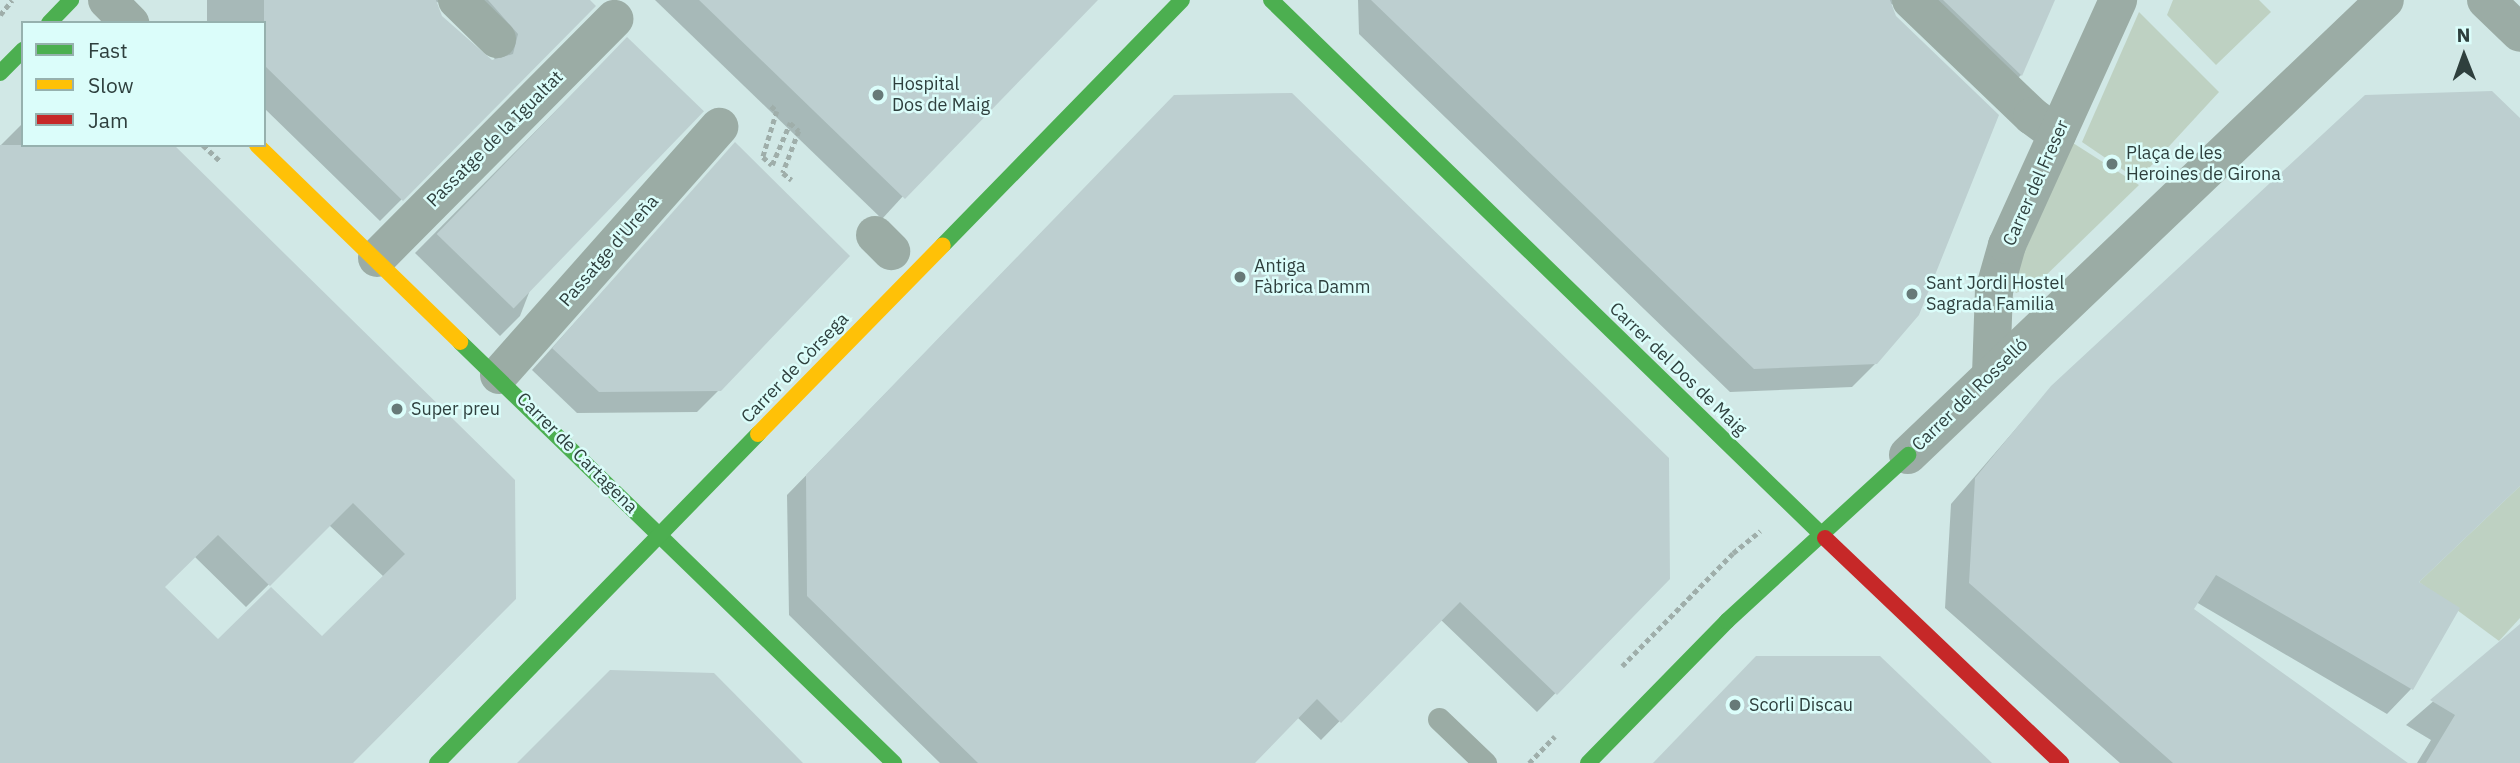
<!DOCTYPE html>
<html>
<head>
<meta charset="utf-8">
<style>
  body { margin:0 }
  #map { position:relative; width:2520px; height:763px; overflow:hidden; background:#d1e8e6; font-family:"IBM Plex Sans",sans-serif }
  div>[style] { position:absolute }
  .green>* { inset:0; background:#bed1c2 }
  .shadow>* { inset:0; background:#0003 }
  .building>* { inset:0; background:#bdcfd0; transform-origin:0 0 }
  .path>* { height:4.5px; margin-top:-2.25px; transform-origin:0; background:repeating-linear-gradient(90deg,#9faeaa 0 5px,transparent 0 8.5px) }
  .lane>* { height:23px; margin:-11.5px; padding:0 11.5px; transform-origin:11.5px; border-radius:11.5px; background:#9baca5 }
  .street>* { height:38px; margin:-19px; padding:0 19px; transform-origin:19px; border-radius:19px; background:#9baca5 }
  .fast>* { height:16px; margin:-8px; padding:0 8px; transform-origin:8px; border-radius:8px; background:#4caf50 }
  .slow>* { height:16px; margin:-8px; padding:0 8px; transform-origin:8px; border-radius:8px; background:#ffc107 }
  .jam>* { height:16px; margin:-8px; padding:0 8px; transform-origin:8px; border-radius:8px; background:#c62828 }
  .dots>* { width:19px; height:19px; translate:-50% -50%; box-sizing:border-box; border:4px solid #dbfdfa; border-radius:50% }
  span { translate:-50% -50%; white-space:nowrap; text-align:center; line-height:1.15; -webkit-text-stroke:5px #dbfdfa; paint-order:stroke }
  .poi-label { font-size:18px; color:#2e3f3d }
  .left { translate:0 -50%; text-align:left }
  .street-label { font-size:18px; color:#2e3f3d }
  .legend { position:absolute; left:21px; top:21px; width:245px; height:126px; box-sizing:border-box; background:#dbfdfa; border:2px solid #96b1ae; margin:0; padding:9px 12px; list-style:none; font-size:21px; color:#2e3f3d }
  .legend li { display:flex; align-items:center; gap:14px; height:35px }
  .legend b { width:35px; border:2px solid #96b1ae }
  .north { position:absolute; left:2429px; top:21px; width:70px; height:70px; -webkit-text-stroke:5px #dbfdfa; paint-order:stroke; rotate:359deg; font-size:19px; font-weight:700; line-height:28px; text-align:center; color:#2e3f3d }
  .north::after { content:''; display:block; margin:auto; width:24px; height:32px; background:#2e3f3d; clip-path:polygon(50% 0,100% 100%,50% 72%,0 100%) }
</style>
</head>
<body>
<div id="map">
  <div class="green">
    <div style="clip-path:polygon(2173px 0,2259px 0,2271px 12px,2216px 65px,2167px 15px)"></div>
    <div style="clip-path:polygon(2139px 12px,2219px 92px,2138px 180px,2082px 142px)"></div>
    <div style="clip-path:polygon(2073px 143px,2139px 185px,2037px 284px,2016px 293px,2010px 284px)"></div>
    <div style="clip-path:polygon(2520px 486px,2520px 618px,2499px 641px,2419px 582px)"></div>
  </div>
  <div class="shadow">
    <div style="clip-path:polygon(evenodd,207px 0,587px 0,594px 6px,380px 221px,264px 108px,264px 23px,207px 23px,207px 0,436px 2px,450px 5px,491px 46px,495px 61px,490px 62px,440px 16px,436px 2px)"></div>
    <div style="clip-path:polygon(655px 0,1083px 0,882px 219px)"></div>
    <div style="clip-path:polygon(1358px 0,2053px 0,2021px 75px,1998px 98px,1902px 7px,1891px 4px,1876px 363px,1852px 387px,1730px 392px,1359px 34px)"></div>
    <div style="clip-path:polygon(627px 39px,520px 316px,500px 336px,415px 253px)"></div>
    <div style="clip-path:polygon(1155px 116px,1668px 578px,1537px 712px,1440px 619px,1321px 740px,1297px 717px,1252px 763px,940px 763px,789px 615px,787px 495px)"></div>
    <div style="clip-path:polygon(2520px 120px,2520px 484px,2417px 583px,2411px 689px,2387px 714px,2196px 602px,2192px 609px,2405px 763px,2120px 763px,1945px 608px,1951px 504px,2052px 387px)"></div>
    <div style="clip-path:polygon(evenodd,23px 123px,23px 145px,513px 480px,351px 763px,0 763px,0 146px,23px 123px,329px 525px,384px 577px,322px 639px,218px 642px,162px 587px,194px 556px,246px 607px,329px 525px)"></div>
    <div style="clip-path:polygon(735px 145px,719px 390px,697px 412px,577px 413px,532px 370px)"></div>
    <div style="clip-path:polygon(2520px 626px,2520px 763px,2417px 763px,2431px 740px,2406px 725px)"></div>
  </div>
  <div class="building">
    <div style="clip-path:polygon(264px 0,436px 0,442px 16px,492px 60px,513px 54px,518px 34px,488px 0,590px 0,596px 6px,403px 201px,264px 65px)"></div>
    <div style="clip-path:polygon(699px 0,1098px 0,905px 199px)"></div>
    <div style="clip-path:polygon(1371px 0,1890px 0,1896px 16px,1999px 115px,1919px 315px,1877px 364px,1754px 369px)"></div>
    <div style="clip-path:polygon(1943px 0,2055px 0,2022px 76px)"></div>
    <div style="left:627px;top:37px;width:107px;height:274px;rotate:44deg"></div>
    <div style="clip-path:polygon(2492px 91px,2520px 118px,2520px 486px,2419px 582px,2460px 608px,2413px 690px,2216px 575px,2194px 609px,2408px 763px,2173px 763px,1969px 583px,1975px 478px,2051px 386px,2365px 95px)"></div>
    <div style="clip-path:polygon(1292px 93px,1669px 458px,1670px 579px,1557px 695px,1460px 602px,1341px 723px,1317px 699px,1255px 763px,978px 763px,807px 596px,806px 475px,1174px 95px)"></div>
    <div style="clip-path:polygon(735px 142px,850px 256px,721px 391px,599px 392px,552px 348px)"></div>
    <div style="clip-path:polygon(evenodd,0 145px,174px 145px,515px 480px,516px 599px,353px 763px,0 763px,0 145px,353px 503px,405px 554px,322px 636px,271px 587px,218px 639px,165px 587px,218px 535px,270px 586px,353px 503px)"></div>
    <div style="clip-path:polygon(2520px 624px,2520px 763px,2426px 763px,2455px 715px,2430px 700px)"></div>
    <div style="clip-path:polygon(1756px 656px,1880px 656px,1992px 763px,1653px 763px)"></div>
    <div style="clip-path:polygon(610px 670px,714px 673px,803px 763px,517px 763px)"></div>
  </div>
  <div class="path">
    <div style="left:0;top:15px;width:19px;rotate:-51deg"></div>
    <div style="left:771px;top:106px;width:8px;rotate:40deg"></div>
    <div style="left:777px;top:111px;width:48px;rotate:106.9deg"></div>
    <div style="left:763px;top:157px;width:12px;rotate:42deg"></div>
    <div style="left:772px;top:165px;width:46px;rotate:-66.8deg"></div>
    <div style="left:790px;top:123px;width:12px;rotate:42deg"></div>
    <div style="left:799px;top:131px;width:45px;rotate:110.9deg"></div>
    <div style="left:783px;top:173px;width:11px;rotate:38deg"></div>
    <div style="left:203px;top:145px;width:23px;rotate:43deg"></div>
    <div style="left:1622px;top:666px;width:158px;rotate:-45.5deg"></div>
    <div style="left:1733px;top:553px;width:35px;rotate:-39deg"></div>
    <div style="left:1529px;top:763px;width:37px;rotate:-46deg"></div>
  </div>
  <div class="lane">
    <div style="left:1439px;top:719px;width:64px;rotate:43.7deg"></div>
  </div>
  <div class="street">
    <div style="left:107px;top:0;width:33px;rotate:45deg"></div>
    <div style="left:457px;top:0;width:56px;rotate:44.3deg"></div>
    <div style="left:1911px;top:0;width:168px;rotate:43.8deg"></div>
    <div style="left:2032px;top:116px;width:31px;rotate:36deg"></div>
    <div style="left:2486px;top:0;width:47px;rotate:44.1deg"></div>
    <div style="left:875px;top:235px;width:23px;rotate:45deg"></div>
    <div style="left:377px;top:258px;width:337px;rotate:-45.2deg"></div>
    <div style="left:499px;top:375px;width:332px;rotate:-48.4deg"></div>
    <div style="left:1991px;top:375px;width:84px;rotate:-88deg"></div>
    <div style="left:1994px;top:291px;width:48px;rotate:-74.2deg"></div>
    <div style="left:2007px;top:245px;width:269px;rotate:-65.6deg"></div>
    <div style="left:1908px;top:455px;width:659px;rotate:-43.65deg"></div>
  </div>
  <div class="fast">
    <div style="left:1271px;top:0;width:772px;rotate:44.16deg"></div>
    <div style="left:49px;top:23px;width:32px;rotate:-46deg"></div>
    <div style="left:0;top:73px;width:33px;rotate:-45deg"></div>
    <div style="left:943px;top:245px;width:342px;rotate:-45.7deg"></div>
    <div style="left:460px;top:342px;width:605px;rotate:44.13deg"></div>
    <div style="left:437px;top:763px;width:460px;rotate:-45.7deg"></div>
    <div style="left:1588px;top:763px;width:199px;rotate:-45.6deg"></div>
    <div style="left:1727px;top:621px;width:246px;rotate:-42.5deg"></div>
  </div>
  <div class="slow">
    <div style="left:257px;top:145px;width:283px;rotate:44.1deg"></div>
    <div style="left:758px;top:434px;width:264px;rotate:-45.6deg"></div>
  </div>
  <div class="jam">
    <div style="left:1825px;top:538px;width:326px;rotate:43.6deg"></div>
  </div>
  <div class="dots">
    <div style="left:878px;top:95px;background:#677a78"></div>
    <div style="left:2112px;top:164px;background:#677a78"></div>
    <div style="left:1240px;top:277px;background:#677a78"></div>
    <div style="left:1912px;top:294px;background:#677a78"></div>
    <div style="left:397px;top:409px;background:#677a78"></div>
    <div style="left:1735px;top:705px;background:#677a78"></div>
  </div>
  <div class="poi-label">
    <span class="left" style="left:892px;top:95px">Hospital<br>Dos de Maig</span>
    <span class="left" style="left:2126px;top:164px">Plaça de les<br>Heroines de Girona</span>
    <span class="left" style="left:1254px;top:277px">Antiga<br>Fàbrica Damm</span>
    <span class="left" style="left:1926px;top:294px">Sant Jordi Hostel<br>Sagrada Familia</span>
    <span class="left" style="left:411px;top:409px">Super preu</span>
    <span class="left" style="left:1749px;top:705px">Scorli Discau</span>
  </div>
  <div class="street-label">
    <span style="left:495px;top:139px;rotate:-45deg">Passatge de la Igualtat</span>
    <span style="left:2036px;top:183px;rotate:-66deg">Carrer del Freser</span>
    <span style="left:609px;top:251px;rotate:-49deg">Passatge d'Ureña</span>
    <span style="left:795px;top:368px;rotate:-46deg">Carrer de Còrsega</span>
    <span style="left:1678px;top:369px;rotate:44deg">Carrer del Dos de Maig</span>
    <span style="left:1970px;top:395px;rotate:-44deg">Carrer del Rosselló</span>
    <span style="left:577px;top:453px;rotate:45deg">Carrer de Cartagena</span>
  </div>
  <ul class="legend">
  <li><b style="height:9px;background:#4caf50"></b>Fast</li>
  <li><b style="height:9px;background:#ffc107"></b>Slow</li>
  <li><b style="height:9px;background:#c62828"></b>Jam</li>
  </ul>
  <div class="north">N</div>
</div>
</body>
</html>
